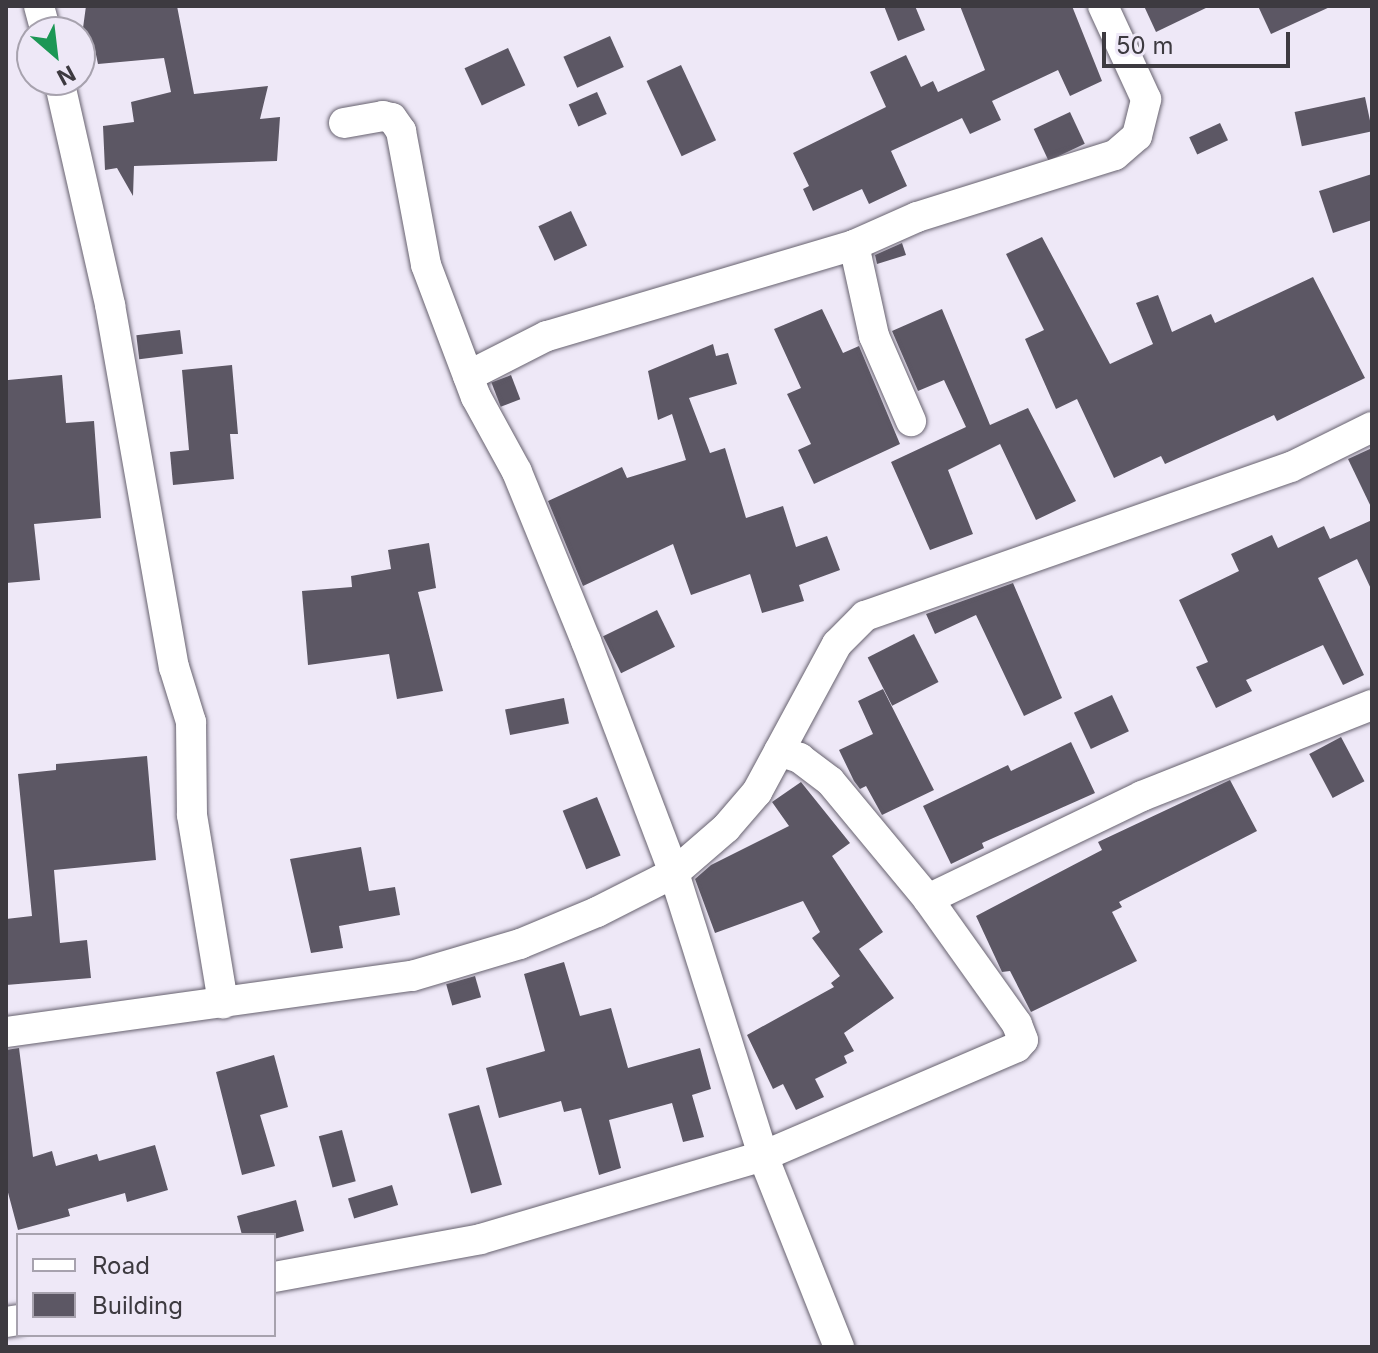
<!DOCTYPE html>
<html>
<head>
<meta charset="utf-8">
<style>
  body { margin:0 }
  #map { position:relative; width:1378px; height:1353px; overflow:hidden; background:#eee8f7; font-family:Inter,sans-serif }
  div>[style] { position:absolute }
  .building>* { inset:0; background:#5c5764; transform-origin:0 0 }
  .roads { filter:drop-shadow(0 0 2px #67626f) drop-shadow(0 0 2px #67626f) }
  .street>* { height:30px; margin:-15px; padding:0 15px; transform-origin:15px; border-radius:15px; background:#fff }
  span { translate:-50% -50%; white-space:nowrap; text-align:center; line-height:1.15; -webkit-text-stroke:8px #eee8f7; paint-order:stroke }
  .frame { position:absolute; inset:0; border:8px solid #3d3a40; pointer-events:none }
  .legend { position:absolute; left:16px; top:1233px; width:260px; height:104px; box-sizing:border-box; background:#eee8f7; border:2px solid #a7a2ae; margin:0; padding:10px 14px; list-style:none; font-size:24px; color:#3d3a40 }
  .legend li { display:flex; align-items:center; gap:16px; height:40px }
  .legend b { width:40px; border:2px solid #a7a2ae }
  .north { position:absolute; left:16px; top:16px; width:80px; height:80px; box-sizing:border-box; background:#eee8f7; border:2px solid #a7a2ae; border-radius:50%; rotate:152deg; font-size:22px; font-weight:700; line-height:32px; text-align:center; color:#3d3a40 }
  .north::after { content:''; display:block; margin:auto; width:28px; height:36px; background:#1c9755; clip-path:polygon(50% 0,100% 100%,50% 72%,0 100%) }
  .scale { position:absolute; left:1102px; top:32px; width:188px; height:36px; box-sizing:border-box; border:4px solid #3d3a40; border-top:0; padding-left:10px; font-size:24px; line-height:28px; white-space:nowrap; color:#3d3a40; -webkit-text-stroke:6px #eee8f7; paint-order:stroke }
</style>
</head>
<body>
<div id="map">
  <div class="building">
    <div style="clip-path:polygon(86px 6px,177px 6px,194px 94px,268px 86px,260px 119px,280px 117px,277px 161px,134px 166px,133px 196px,117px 168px,105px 170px,103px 126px,134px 122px,131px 102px,171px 92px,164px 58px,98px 64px,95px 50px,80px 50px)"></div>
    <div style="clip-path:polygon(884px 6px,915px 6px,925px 30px,898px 41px)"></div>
    <div style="clip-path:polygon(960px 6px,1072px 6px,1102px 81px,1070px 96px,1058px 70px,992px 101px,1001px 120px,970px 134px,962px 118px,891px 151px,907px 186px,869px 204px,862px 189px,813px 211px,803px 189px,809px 186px,793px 153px,886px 107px,870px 72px,906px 55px,921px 87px,933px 81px,938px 92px,985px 70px)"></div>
    <div style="clip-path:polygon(1144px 6px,1210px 6px,1156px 32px)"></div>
    <div style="clip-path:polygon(1258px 6px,1332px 6px,1271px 34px)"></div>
    <div style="left:610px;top:36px;width:34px;height:51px;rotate:66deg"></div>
    <div style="left:508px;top:48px;width:41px;height:48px;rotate:65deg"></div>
    <div style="left:681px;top:65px;width:83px;height:38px;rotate:65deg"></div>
    <div style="left:597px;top:92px;width:24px;height:31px;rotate:66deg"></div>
    <div style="left:1365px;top:97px;width:35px;height:72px;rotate:78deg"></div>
    <div style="left:1070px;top:112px;width:35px;height:40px;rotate:65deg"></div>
    <div style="left:1220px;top:123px;width:19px;height:34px;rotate:65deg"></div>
    <div style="clip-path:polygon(1372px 174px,1372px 220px,1333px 233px,1319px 191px)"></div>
    <div style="left:571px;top:211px;width:38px;height:36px;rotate:65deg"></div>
    <div style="clip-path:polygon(1042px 237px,1110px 364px,1153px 344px,1136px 303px,1158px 295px,1172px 332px,1211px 314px,1215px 323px,1313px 277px,1365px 378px,1277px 421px,1274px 415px,1165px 464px,1161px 456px,1114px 478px,1077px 399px,1056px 409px,1025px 339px,1044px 330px,1006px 254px)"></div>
    <div style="clip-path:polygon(902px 243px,906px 255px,877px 264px,875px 255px)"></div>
    <div style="clip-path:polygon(822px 309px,843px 353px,859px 346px,900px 444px,814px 484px,798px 450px,811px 444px,787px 394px,801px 388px,774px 329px)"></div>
    <div style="clip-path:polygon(942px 309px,990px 425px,1028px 408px,1076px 501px,1036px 520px,1000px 444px,948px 470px,973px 534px,930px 550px,891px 462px,966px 427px,944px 380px,918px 391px,892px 331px)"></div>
    <div style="left:180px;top:330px;width:24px;height:44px;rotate:83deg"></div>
    <div style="clip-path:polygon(713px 344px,716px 356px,728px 353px,737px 384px,689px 398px,710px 453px,725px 448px,746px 518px,783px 506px,796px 547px,827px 536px,840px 570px,799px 585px,804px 601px,762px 613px,750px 574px,691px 595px,673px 544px,583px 586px,548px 501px,622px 467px,627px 478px,686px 460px,672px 414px,658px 420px,648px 371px)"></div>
    <div style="clip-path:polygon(232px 365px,238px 434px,230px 434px,234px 479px,173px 485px,170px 452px,189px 450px,182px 370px)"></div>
    <div style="clip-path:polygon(62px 375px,66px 423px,94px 421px,101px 518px,34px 524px,40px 580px,6px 583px,8px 380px)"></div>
    <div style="left:511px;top:375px;width:26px;height:21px;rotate:69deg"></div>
    <div style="clip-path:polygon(1372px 448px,1372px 509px,1348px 459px)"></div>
    <div style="clip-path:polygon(1372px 520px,1372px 591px,1357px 559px,1318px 578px,1364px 675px,1343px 685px,1323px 645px,1246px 680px,1252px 691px,1216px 708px,1196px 667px,1208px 662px,1179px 600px,1239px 571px,1231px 554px,1272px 535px,1278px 548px,1324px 526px,1330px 539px)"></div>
    <div style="clip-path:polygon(429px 543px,436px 588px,418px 592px,443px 691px,397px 699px,389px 654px,308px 665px,302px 591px,352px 587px,351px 576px,391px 569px,388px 550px)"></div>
    <div style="clip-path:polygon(1013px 583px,1062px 698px,1024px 716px,976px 615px,935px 634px,926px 614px)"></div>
    <div style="left:657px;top:610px;width:41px;height:60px;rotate:64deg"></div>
    <div style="left:914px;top:634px;width:54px;height:52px;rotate:63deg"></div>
    <div style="clip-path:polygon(883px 689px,934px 790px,882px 815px,866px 786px,860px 789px,854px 781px,839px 750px,873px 734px,858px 701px)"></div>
    <div style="left:1112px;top:695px;width:40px;height:42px;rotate:65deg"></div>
    <div style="left:564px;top:698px;width:26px;height:60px;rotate:79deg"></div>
    <div style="left:1341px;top:737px;width:50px;height:36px;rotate:62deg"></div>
    <div style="clip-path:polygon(1071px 742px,1095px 793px,982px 843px,984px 848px,951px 864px,923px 806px,1008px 765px,1011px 771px)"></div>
    <div style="clip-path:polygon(147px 756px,156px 860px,54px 870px,60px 943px,87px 940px,91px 978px,6px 985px,6px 919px,32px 916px,18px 774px,56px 770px,56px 764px)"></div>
    <div style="clip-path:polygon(1230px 780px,1257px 831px,1119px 902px,1122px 907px,1112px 912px,1137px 961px,1031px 1012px,1010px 971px,1002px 972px,976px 916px,1102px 850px,1098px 842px)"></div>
    <div style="clip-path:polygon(801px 782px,850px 843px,832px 856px,883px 932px,859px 949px,894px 998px,844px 1033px,854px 1051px,844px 1056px,847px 1063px,815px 1079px,824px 1097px,796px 1110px,783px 1084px,773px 1089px,747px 1035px,834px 987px,831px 983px,840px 976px,812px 938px,820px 932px,803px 901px,715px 933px,695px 879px,711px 865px,789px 826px,772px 802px)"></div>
    <div style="left:597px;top:797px;width:63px;height:37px;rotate:68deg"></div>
    <div style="clip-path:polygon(361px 847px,369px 891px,395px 887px,400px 915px,339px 926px,343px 948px,311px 953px,290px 859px)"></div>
    <div style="clip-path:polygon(564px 962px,580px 1016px,611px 1008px,628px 1068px,700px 1048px,711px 1089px,692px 1095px,704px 1137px,683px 1142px,672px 1103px,609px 1120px,621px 1168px,599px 1175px,581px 1108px,564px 1112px,561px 1101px,499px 1118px,486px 1068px,545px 1051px,524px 974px)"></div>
    <div style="left:475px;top:976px;width:22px;height:30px;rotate:74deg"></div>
    <div style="clip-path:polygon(19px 1048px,33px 1157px,52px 1151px,56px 1166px,97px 1154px,99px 1161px,155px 1145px,168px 1190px,127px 1202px,125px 1193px,68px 1209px,70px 1216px,18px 1230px,6px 1185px,6px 1050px)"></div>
    <div style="clip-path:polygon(274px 1055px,288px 1107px,260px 1115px,275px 1166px,242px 1175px,216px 1072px)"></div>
    <div style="left:479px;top:1105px;width:83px;height:32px;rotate:74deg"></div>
    <div style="left:342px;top:1130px;width:53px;height:24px;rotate:75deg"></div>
    <div style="left:392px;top:1185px;width:21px;height:46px;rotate:73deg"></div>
    <div style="clip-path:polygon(296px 1200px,304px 1231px,274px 1239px,274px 1235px,242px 1235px,237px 1216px)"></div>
  </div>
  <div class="roads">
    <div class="street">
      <div style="left:39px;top:6px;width:27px;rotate:75deg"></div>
      <div style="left:59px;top:80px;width:231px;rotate:77.2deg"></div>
      <div style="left:110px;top:305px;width:368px;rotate:80deg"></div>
      <div style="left:174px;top:667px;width:58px;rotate:72.8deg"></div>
      <div style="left:191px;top:722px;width:93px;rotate:89.4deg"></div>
      <div style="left:192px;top:815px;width:191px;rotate:80.6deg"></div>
      <div style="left:344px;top:123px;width:40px;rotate:-10deg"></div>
      <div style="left:383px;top:116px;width:9px;rotate:13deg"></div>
      <div style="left:392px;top:118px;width:16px;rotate:55deg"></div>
      <div style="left:401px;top:131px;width:136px;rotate:79.4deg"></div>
      <div style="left:426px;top:265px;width:141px;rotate:69.3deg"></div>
      <div style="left:476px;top:397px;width:85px;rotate:61.3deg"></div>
      <div style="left:517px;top:472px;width:183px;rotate:67.8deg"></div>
      <div style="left:586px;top:641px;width:248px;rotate:69.2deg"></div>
      <div style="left:674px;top:873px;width:297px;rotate:72.5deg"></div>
      <div style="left:763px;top:1156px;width:206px;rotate:68.3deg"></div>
      <div style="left:854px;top:245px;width:93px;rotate:77.6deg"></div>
      <div style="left:874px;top:336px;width:93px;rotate:66.5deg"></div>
      <div style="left:468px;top:376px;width:89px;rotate:-26.9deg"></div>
      <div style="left:547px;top:336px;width:320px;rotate:-16.5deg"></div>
      <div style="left:854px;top:245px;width:69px;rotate:-24deg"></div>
      <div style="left:917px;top:217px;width:207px;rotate:-17.4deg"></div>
      <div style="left:1115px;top:155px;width:29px;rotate:-41deg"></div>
      <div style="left:1137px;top:136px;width:38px;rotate:-76deg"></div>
      <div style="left:1146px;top:99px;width:102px;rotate:-114.8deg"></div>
      <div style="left:928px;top:899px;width:237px;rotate:-25.7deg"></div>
      <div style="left:1142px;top:796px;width:247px;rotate:-21.6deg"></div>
      <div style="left:6px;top:1032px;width:410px;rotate:-7.9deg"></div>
      <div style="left:412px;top:976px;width:113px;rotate:-16.5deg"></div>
      <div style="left:520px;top:944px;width:83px;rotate:-22.6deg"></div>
      <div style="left:597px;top:912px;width:86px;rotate:-26.9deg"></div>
      <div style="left:674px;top:873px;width:69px;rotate:-40.9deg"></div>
      <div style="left:726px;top:828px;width:48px;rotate:-49.3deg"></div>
      <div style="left:757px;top:792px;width:168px;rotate:-61.6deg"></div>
      <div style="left:837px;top:644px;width:40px;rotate:-45deg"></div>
      <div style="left:865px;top:616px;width:451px;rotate:-19.3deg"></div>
      <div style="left:1291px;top:467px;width:90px;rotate:-26.3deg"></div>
      <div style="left:274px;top:1277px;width:210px;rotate:-10.4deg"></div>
      <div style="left:481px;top:1239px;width:294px;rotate:-16.4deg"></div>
      <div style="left:763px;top:1156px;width:276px;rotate:-23.2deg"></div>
      <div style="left:1017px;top:1047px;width:9px;rotate:-49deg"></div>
      <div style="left:1023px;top:1040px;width:17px;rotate:-111deg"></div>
      <div style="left:1017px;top:1024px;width:153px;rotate:-125.5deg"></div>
      <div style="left:928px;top:899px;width:153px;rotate:-129.7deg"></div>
      <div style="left:830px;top:781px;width:38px;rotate:-143deg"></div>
      <div style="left:800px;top:758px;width:22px;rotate:-162deg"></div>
      <div style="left:6px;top:1322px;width:12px;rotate:-9deg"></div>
    </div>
  </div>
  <div class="frame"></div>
  <ul class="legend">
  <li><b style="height:10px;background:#fff"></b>Road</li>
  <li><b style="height:22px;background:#5c5764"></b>Building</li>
  </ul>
  <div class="north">N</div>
  <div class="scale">50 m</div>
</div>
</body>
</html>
